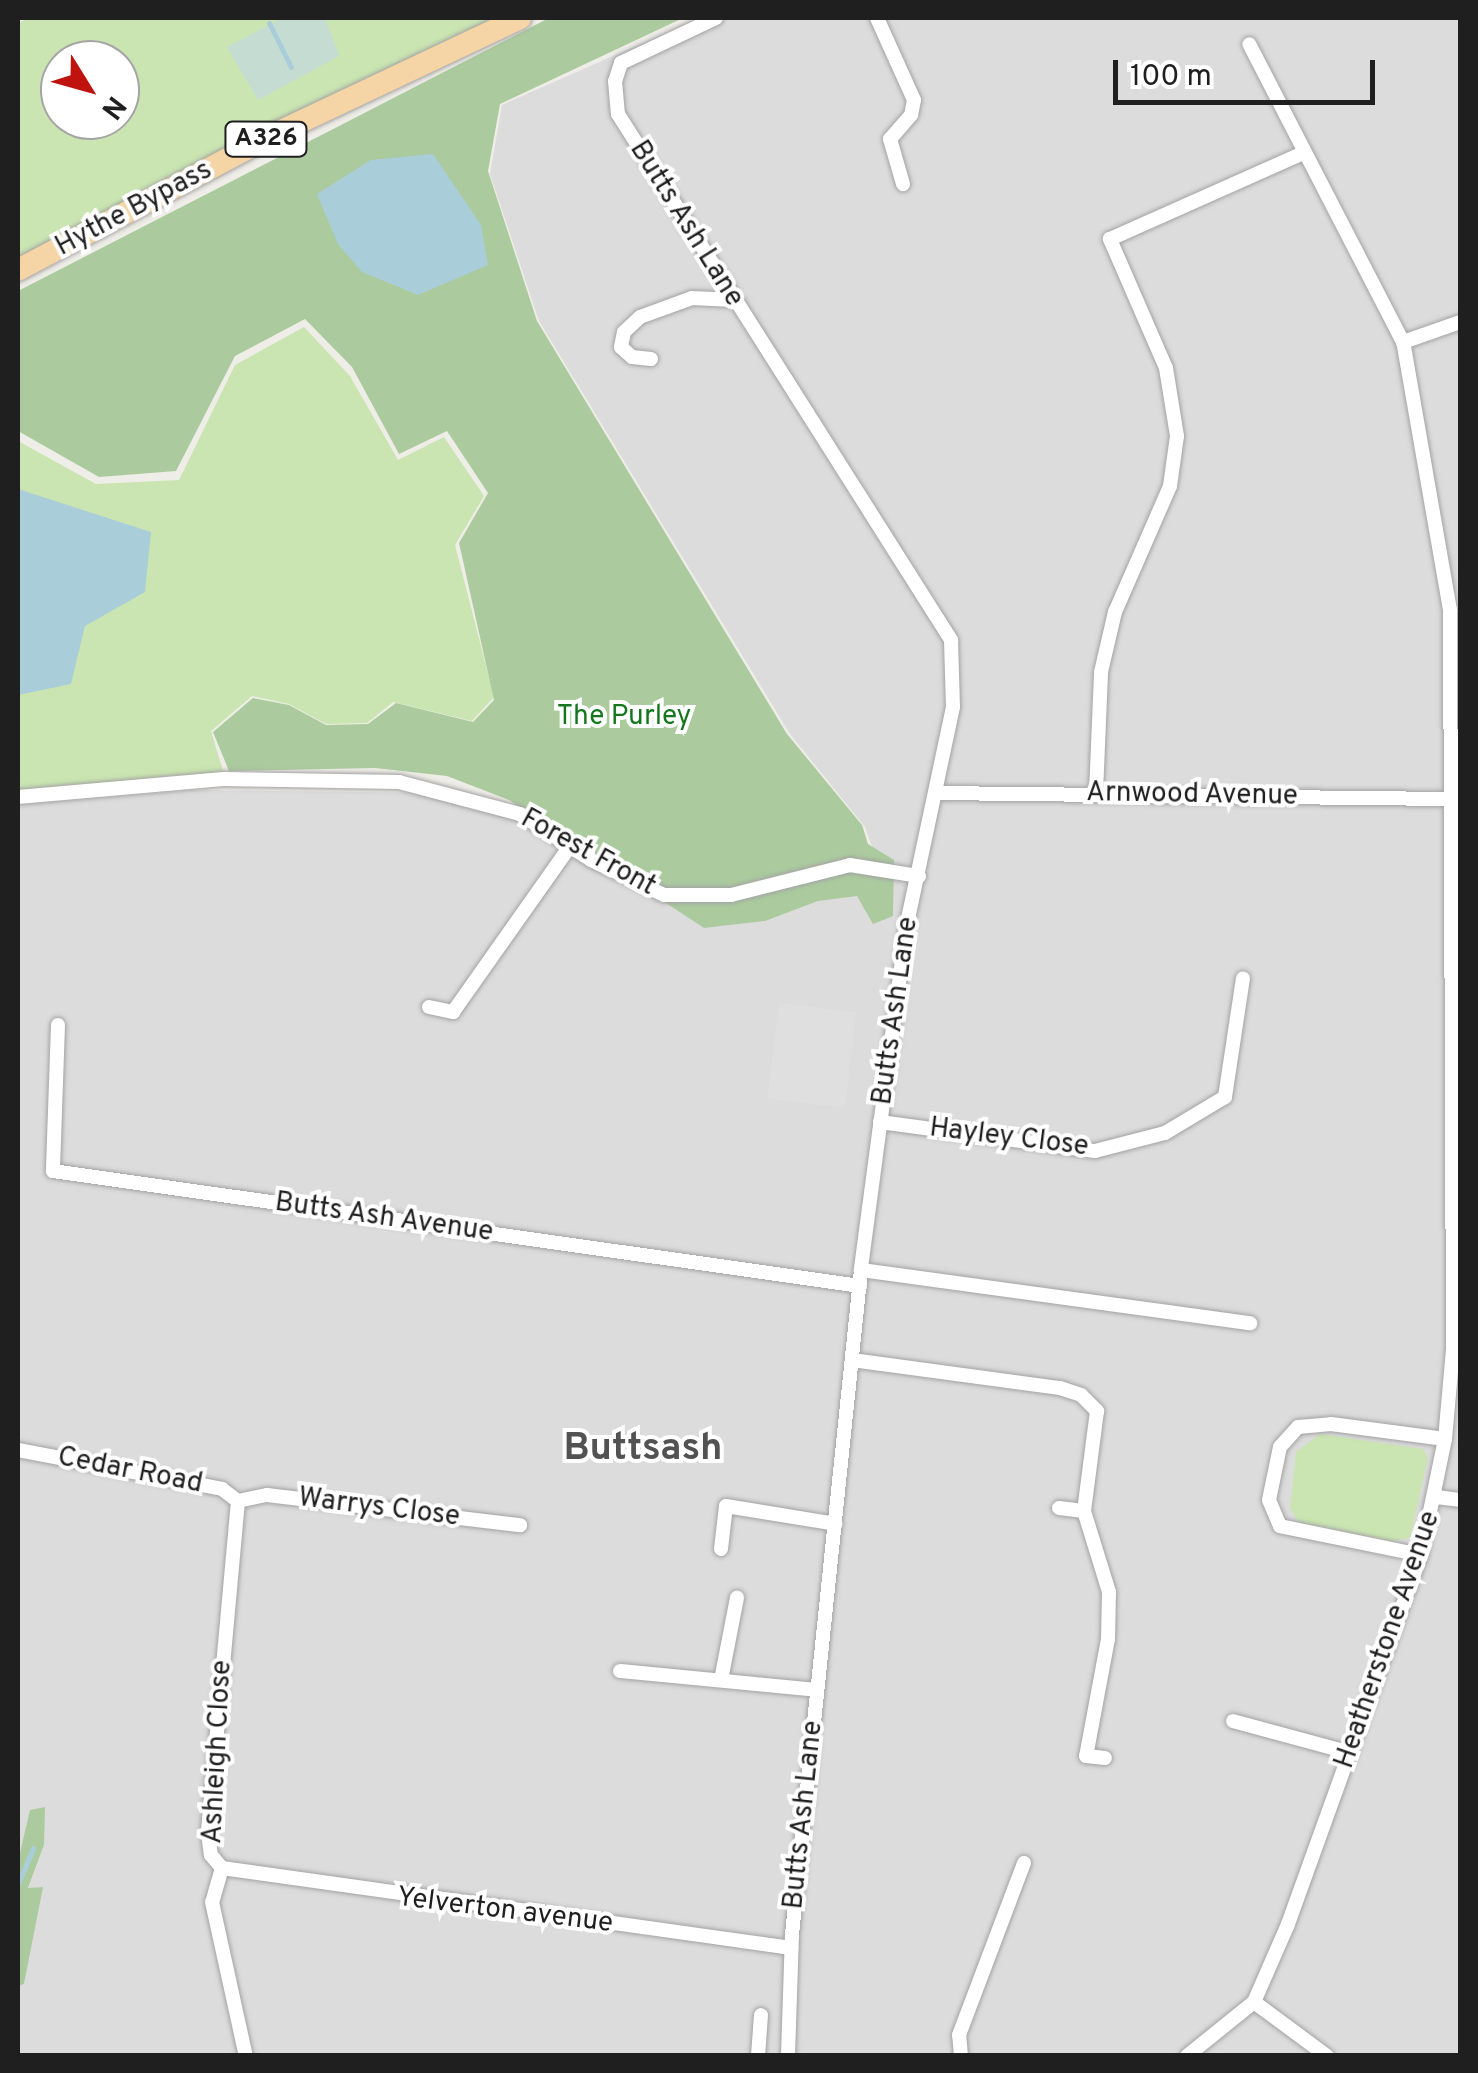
<!DOCTYPE html>
<html>
<head>
<meta charset="utf-8">
<style>
  body { margin:0 }
  #map { position:relative; width:1478px; height:2073px; overflow:hidden; background:#efede7; font-family:Overpass,sans-serif }
  div>[style] { position:absolute }
  .residential>* { inset:0; background:#dddcdc }
  .grass>* { inset:0; background:#cae5b1 }
  .forest>* { inset:0; background:#abcb9e }
  .wetland>* { inset:0; background:#c5dcd2 }
  .parking>* { inset:0; background:#dfdfdf; transform-origin:0 0 }
  .water>* { inset:0; background:#aaced9 }
  .stream>* { height:5px; margin:-2.5px; padding:0 2.5px; transform-origin:2.5px; border-radius:2.5px; background:#aaced9 }
  .roads { filter:drop-shadow(0 0 2px #a3a3a3) drop-shadow(0 0 2px #a3a3a3) }
  .street>* { height:14px; margin:-7px; padding:0 7px; transform-origin:7px; border-radius:7px; background:#fff }
  .primary>* { height:22px; margin:-11px; padding:0 11px; transform-origin:11px; border-radius:11px; background:#f5d4a6 }
  span { translate:-50% -50%; white-space:nowrap; text-align:center; line-height:1.15; -webkit-text-stroke:8px #fff; paint-order:stroke }
  .shield-label span { padding:2px 8px; background:#fff; border:2px solid; border-radius:8px; -webkit-text-stroke-width:0 }
  .shield-label { font-size:25px; color:#1f1f1f; font-weight:700 }
  .street-label { font-size:28px; color:#1f1f1f }
  .park-label { font-size:28px; color:#14771e }
  .district-label { font-size:38px; color:#525252; font-weight:700 }
  .frame { position:absolute; inset:0; border:20px solid #1f1f1f; pointer-events:none }
  .north { position:absolute; left:40px; top:40px; width:100px; height:100px; box-sizing:border-box; background:#fff; border:2px solid #a5a5a5; border-radius:50%; rotate:127deg; font-size:28px; font-weight:700; line-height:40px; text-align:center; color:#1f1f1f }
  .north::after { content:''; display:block; margin:auto; width:35px; height:45px; background:#c0130f; clip-path:polygon(50% 0,100% 100%,50% 72%,0 100%) }
  .scale { position:absolute; left:1113px; top:60px; width:262px; height:45px; box-sizing:border-box; border:5px solid #1f1f1f; border-top:0; padding-left:12px; font-size:30px; line-height:35px; white-space:nowrap; color:#1f1f1f; -webkit-text-stroke:8px #fff; paint-order:stroke }
</style>
</head>
<body>
<div id="map">
  <div class="residential">
    <div style="clip-path:polygon(699px 18px,1460px 18px,1460px 2055px,18px 2055px,18px 1986px,24px 1983px,42px 1887px,28px 1889px,44px 1845px,30px 1811px,18px 1861px,18px 804px,194px 790px,440px 793px,523px 820px,620px 884px,739px 914px,872px 847px,865px 827px,790px 734px,539px 321px,490px 174px,502px 105px)"></div>
  </div>
  <div class="grass">
    <div style="clip-path:polygon(evenodd,29px 18px,502px 18px,18px 262px,18px 23px,29px 18px,60px 60px,120px 60px,120px 120px,60px 120px,60px 60px)"></div>
    <div style="clip-path:polygon(304px 327px,350px 376px,398px 460px,444px 437px,484px 496px,455px 545px,494px 697px,472px 721px,393px 702px,367px 723px,326px 724px,289px 704px,252px 696px,211px 731px,224px 774px,18px 792px,18px 441px,96px 484px,179px 480px,235px 365px)"></div>
    <div style="clip-path:polygon(1320px 1434px,1423px 1449px,1428px 1457px,1410px 1538px,1392px 1541px,1299px 1523px,1290px 1508px,1296px 1452px)"></div>
  </div>
  <div class="forest">
    <div style="clip-path:polygon(549px 18px,683px 18px,500px 104px,488px 171px,537px 321px,787px 734px,862px 825px,868px 844px,894px 860px,893px 916px,873px 924px,857px 896px,818px 901px,765px 921px,704px 928px,509px 800px,447px 776px,375px 768px,229px 771px,213px 732px,253px 698px,289px 705px,326px 725px,368px 724px,396px 703px,473px 722px,494px 700px,459px 543px,488px 493px,447px 431px,399px 454px,352px 367px,305px 319px,235px 356px,176px 471px,99px 477px,18px 431px,18px 291px)"></div>
    <div style="clip-path:polygon(45px 1807px,44px 1845px,28px 1888px,43px 1887px,24px 1984px,18px 1986px,18px 1861px,30px 1810px)"></div>
  </div>
  <div class="wetland">
    <div style="clip-path:polygon(282px 18px,325px 18px,339px 56px,258px 100px,227px 47px)"></div>
  </div>
  <div class="parking">
    <div style="left:779px;top:1003px;width:78px;height:96px;rotate:7deg"></div>
  </div>
  <div class="water">
    <div style="clip-path:polygon(433px 154px,481px 225px,488px 265px,418px 295px,362px 272px,338px 244px,317px 194px,371px 160px)"></div>
    <div style="clip-path:polygon(18px 489px,151px 532px,145px 592px,85px 626px,71px 684px,18px 695px)"></div>
  </div>
  <div class="stream">
    <div style="left:269px;top:23px;width:49px;rotate:63.4deg"></div>
    <div style="left:18px;top:1884px;width:39px;rotate:-67deg"></div>
  </div>
  <div class="roads">
    <div class="street">
      <div style="left:716px;top:18px;width:105px;rotate:154.7deg"></div>
      <div style="left:621px;top:63px;width:19px;rotate:108deg"></div>
      <div style="left:615px;top:81px;width:33px;rotate:85deg"></div>
      <div style="left:618px;top:114px;width:623px;rotate:57.66deg"></div>
      <div style="left:951px;top:640px;width:67px;rotate:88.3deg"></div>
      <div style="left:953px;top:707px;width:221px;rotate:102deg"></div>
      <div style="left:907px;top:923px;width:350px;rotate:97.6deg"></div>
      <div style="left:861px;top:1270px;width:668px;rotate:95.93deg"></div>
      <div style="left:792px;top:1934px;width:122px;rotate:91.9deg"></div>
      <div style="left:877px;top:18px;width:90px;rotate:65.7deg"></div>
      <div style="left:914px;top:100px;width:15px;rotate:101deg"></div>
      <div style="left:911px;top:115px;width:32px;rotate:131deg"></div>
      <div style="left:890px;top:139px;width:47px;rotate:73.9deg"></div>
      <div style="left:1403px;top:342px;width:60px;rotate:-19.3deg"></div>
      <div style="left:651px;top:359px;width:19px;rotate:-174deg"></div>
      <div style="left:632px;top:357px;width:15px;rotate:-138deg"></div>
      <div style="left:621px;top:347px;width:15px;rotate:-79deg"></div>
      <div style="left:624px;top:332px;width:22px;rotate:-43deg"></div>
      <div style="left:640px;top:317px;width:55px;rotate:-20.1deg"></div>
      <div style="left:692px;top:298px;width:41px;rotate:2.8deg"></div>
      <div style="left:935px;top:793px;width:513px;rotate:0.67deg"></div>
      <div style="left:1096px;top:793px;width:121px;rotate:-87.6deg"></div>
      <div style="left:1101px;top:672px;width:62px;rotate:-76.9deg"></div>
      <div style="left:1115px;top:612px;width:137px;rotate:-66.4deg"></div>
      <div style="left:1170px;top:486px;width:50px;rotate:-82deg"></div>
      <div style="left:1177px;top:436px;width:69px;rotate:-99.2deg"></div>
      <div style="left:1166px;top:368px;width:141px;rotate:-113.5deg"></div>
      <div style="left:1110px;top:239px;width:211px;rotate:-24deg"></div>
      <div style="left:18px;top:797px;width:206px;rotate:-5deg"></div>
      <div style="left:223px;top:779px;width:176px;rotate:1deg"></div>
      <div style="left:399px;top:782px;width:125px;rotate:14.8deg"></div>
      <div style="left:520px;top:814px;width:85px;rotate:32.9deg"></div>
      <div style="left:591px;top:860px;width:81px;rotate:25.6deg"></div>
      <div style="left:664px;top:895px;width:67px"></div>
      <div style="left:731px;top:895px;width:123px;rotate:-14.1deg"></div>
      <div style="left:850px;top:865px;width:70px;rotate:9.1deg"></div>
      <div style="left:429px;top:1007px;width:25px;rotate:12deg"></div>
      <div style="left:453px;top:1012px;width:203px;rotate:-54.8deg"></div>
      <div style="left:58px;top:1025px;width:146px;rotate:92deg"></div>
      <div style="left:53px;top:1171px;width:815px;rotate:8.11deg"></div>
      <div style="left:880px;top:1122px;width:217px;rotate:7.7deg"></div>
      <div style="left:1095px;top:1151px;width:72px;rotate:-14.4deg"></div>
      <div style="left:1165px;top:1133px;width:70px;rotate:-31deg"></div>
      <div style="left:1225px;top:1097px;width:120px;rotate:-81.4deg"></div>
      <div style="left:861px;top:1270px;width:393px;rotate:7.8deg"></div>
      <div style="left:852px;top:1360px;width:210px;rotate:7.7deg"></div>
      <div style="left:1060px;top:1388px;width:22px;rotate:18deg"></div>
      <div style="left:1081px;top:1395px;width:23px;rotate:45deg"></div>
      <div style="left:1097px;top:1411px;width:101px;rotate:97.4deg"></div>
      <div style="left:1084px;top:1511px;width:85px;rotate:72.8deg"></div>
      <div style="left:1109px;top:1592px;width:47px;rotate:91.2deg"></div>
      <div style="left:1108px;top:1639px;width:119px;rotate:100.6deg"></div>
      <div style="left:1086px;top:1756px;width:19px;rotate:6deg"></div>
      <div style="left:18px;top:1450px;width:208px;rotate:10.8deg"></div>
      <div style="left:222px;top:1489px;width:20px;rotate:37deg"></div>
      <div style="left:1436px;top:1497px;width:24px;rotate:7deg"></div>
      <div style="left:238px;top:1501px;width:332px;rotate:95.2deg"></div>
      <div style="left:208px;top:1832px;width:23px;rotate:83deg"></div>
      <div style="left:211px;top:1855px;width:17px;rotate:50deg"></div>
      <div style="left:222px;top:1868px;width:575px;rotate:8deg"></div>
      <div style="left:238px;top:1501px;width:30px;rotate:-12deg"></div>
      <div style="left:267px;top:1495px;width:255px;rotate:6.8deg"></div>
      <div style="left:1059px;top:1508px;width:25px;rotate:7deg"></div>
      <div style="left:721px;top:1549px;width:43px;rotate:-83.4deg"></div>
      <div style="left:726px;top:1506px;width:111px;rotate:9.3deg"></div>
      <div style="left:1421px;top:1555px;width:144px;rotate:-168.4deg"></div>
      <div style="left:1280px;top:1526px;width:28px;rotate:-113deg"></div>
      <div style="left:1269px;top:1500px;width:54px;rotate:-78.3deg"></div>
      <div style="left:1280px;top:1447px;width:27px;rotate:-48deg"></div>
      <div style="left:1298px;top:1427px;width:33px;rotate:-5deg"></div>
      <div style="left:1331px;top:1424px;width:115px;rotate:7.5deg"></div>
      <div style="left:620px;top:1671px;width:198px;rotate:5.5deg"></div>
      <div style="left:721px;top:1680px;width:84px;rotate:-79deg"></div>
      <div style="left:1233px;top:1721px;width:122px;rotate:15.2deg"></div>
      <div style="left:222px;top:1868px;width:35px;rotate:106deg"></div>
      <div style="left:212px;top:1902px;width:158px;rotate:77.6deg"></div>
      <div style="left:1254px;top:2002px;width:91px;rotate:36.5deg"></div>
      <div style="left:758px;top:2056px;width:41px;rotate:-85.8deg"></div>
      <div style="left:961px;top:2056px;width:21px;rotate:-95deg"></div>
      <div style="left:959px;top:2035px;width:184px;rotate:-69.3deg"></div>
      <div style="left:1187px;top:2056px;width:86px;rotate:-38.9deg"></div>
      <div style="left:1254px;top:2002px;width:85px;rotate:-66.4deg"></div>
      <div style="left:1288px;top:1924px;width:392px;rotate:-70.2deg"></div>
      <div style="left:1421px;top:1555px;width:118px;rotate:-78.3deg"></div>
      <div style="left:1445px;top:1439px;width:90px;rotate:-84.9deg"></div>
      <div style="left:1453px;top:1349px;width:739px;rotate:-90.23deg"></div>
      <div style="left:1450px;top:610px;width:272px;rotate:-99.9deg"></div>
      <div style="left:1403px;top:342px;width:335px;rotate:-117.3deg"></div>
    </div>
    <div class="primary">
      <div style="left:18px;top:270px;width:295px;rotate:-27.9deg"></div>
      <div style="left:279px;top:132px;width:267px;rotate:-25.3deg"></div>
    </div>
  </div>
  <div class="shield-label">
    <span style="left:266px;top:139px">A326</span>
  </div>
  <div class="street-label">
    <span style="left:134px;top:209px;rotate:-28deg">Hythe Bypass</span>
    <span style="left:686px;top:224px;rotate:58deg">Butts Ash Lane</span>
    <span style="left:1192px;top:795px;rotate:1deg">Arnwood Avenue</span>
    <span style="left:588px;top:853px;rotate:29deg">Forest Front</span>
    <span style="left:896px;top:1011px;rotate:-82deg">Butts Ash Lane</span>
    <span style="left:1009px;top:1138px;rotate:7deg">Hayley Close</span>
    <span style="left:384px;top:1218px;rotate:8deg">Butts Ash Avenue</span>
    <span style="left:130px;top:1471px;rotate:11deg">Cedar Road</span>
    <span style="left:379px;top:1508px;rotate:7deg">Warrys Close</span>
    <span style="left:1388px;top:1640px;rotate:-71deg">Heatherstone Avenue</span>
    <span style="left:218px;top:1752px;rotate:-87deg">Ashleigh Close</span>
    <span style="left:804px;top:1815px;rotate:-84deg">Butts Ash Lane</span>
    <span style="left:505px;top:1911px;rotate:7deg">Yelverton avenue</span>
  </div>
  <div class="park-label">
    <span style="left:624px;top:717px">The Purley</span>
  </div>
  <div class="district-label">
    <span style="left:643px;top:1450px">Buttsash</span>
  </div>
  <div class="frame"></div>
  <div class="north">N</div>
  <div class="scale">100 m</div>
</div>
</body>
</html>
